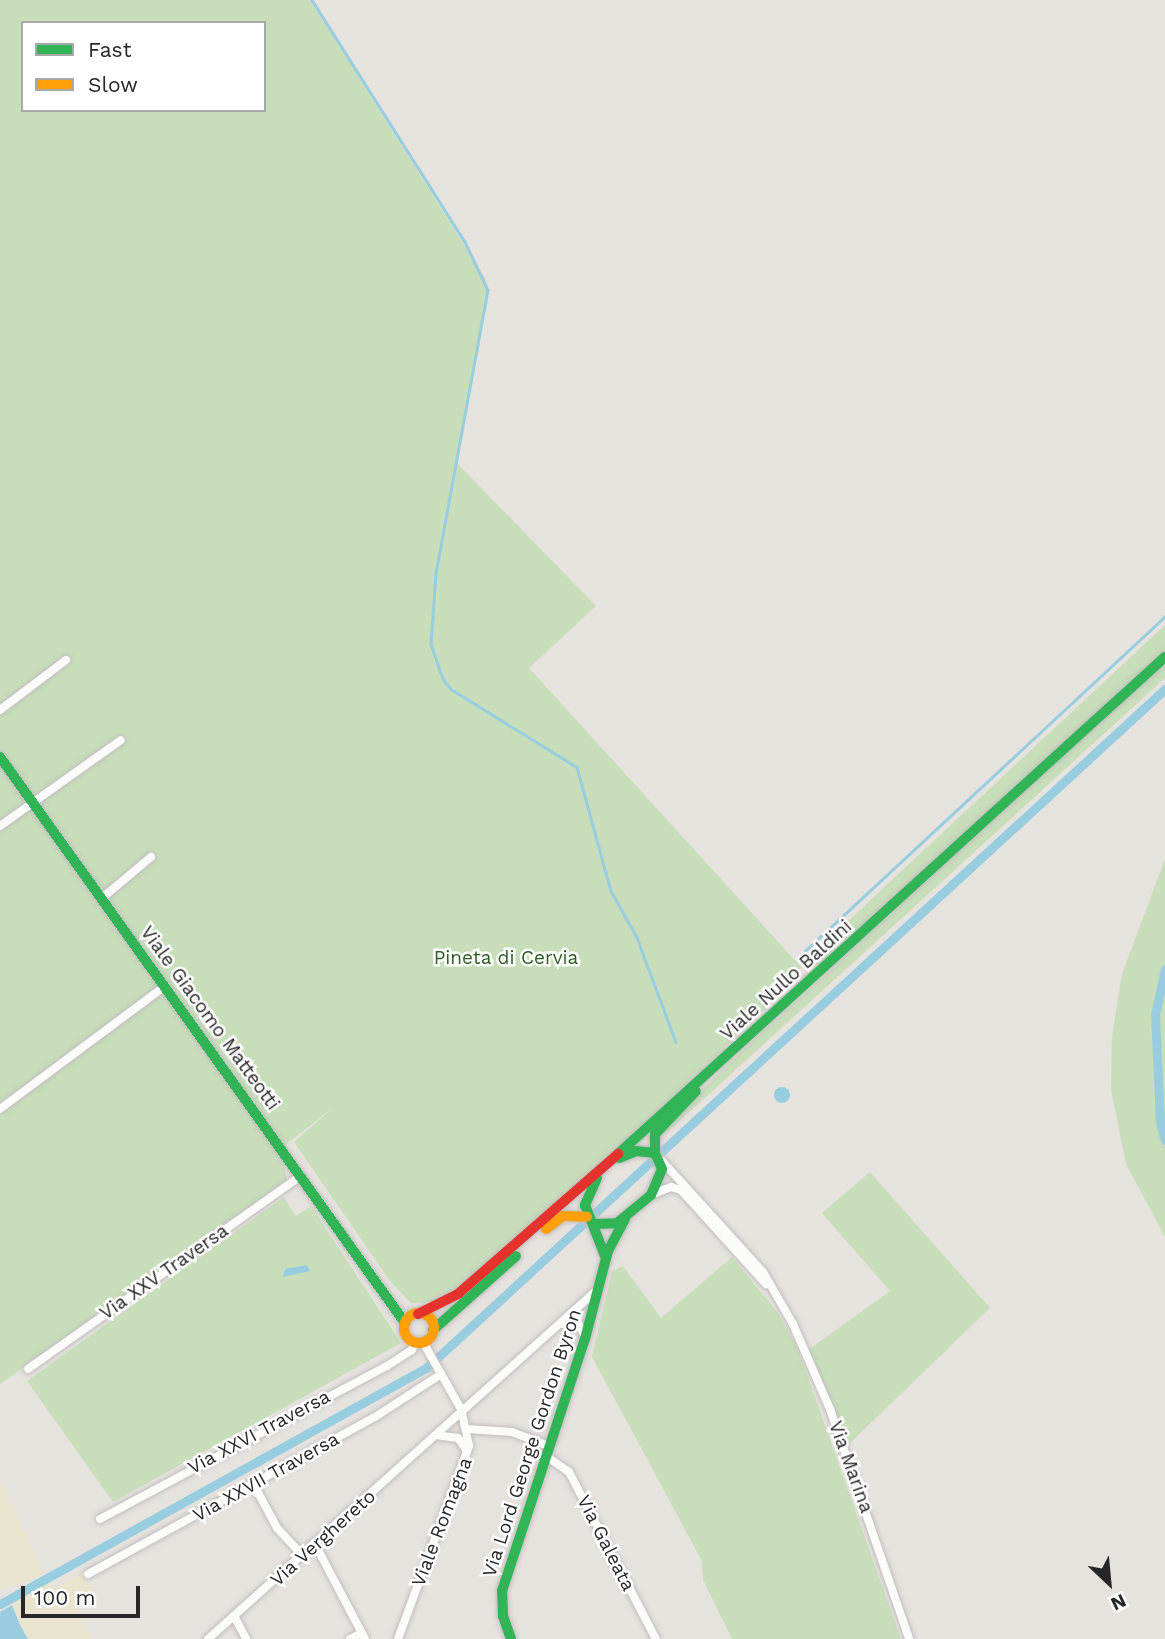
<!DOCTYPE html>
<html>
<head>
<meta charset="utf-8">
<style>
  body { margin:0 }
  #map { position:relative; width:1165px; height:1639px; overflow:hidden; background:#e6e2de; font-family:"Work Sans",sans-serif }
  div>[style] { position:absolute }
  .green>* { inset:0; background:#c8deba }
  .sand>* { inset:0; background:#e9e4ce }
  .water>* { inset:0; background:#98cde0 }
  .round { border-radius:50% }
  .stream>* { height:2.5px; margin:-1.25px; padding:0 1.25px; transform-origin:1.25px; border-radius:1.25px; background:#98cde0 }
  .canal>* { height:9px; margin:-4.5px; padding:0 4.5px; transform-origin:4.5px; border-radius:4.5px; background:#98cde0 }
  .roads { filter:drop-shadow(0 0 2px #c0bebf) drop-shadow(0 0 2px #c0bebf) }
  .street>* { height:8px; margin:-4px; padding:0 4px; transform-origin:4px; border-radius:4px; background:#fbfbfa }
  .fast>* { height:10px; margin:-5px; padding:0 5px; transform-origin:5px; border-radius:5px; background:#30b455 }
  .slow>* { height:10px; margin:-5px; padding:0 5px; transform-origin:5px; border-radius:5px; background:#ff9f0a }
  .slow>.ring { margin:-5px; padding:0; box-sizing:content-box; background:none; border:10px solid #ff9f0a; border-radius:50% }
  .jam>* { height:10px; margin:-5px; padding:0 5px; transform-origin:5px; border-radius:5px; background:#e5322d }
  span { translate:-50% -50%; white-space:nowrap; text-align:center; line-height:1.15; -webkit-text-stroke:5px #fff; paint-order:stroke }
  .park-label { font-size:19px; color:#2c5c20 }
  .street-label { font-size:19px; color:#272727 }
  .legend { position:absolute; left:21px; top:21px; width:245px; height:91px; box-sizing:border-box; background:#fff; border:2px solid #a9a9a9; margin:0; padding:9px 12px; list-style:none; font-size:21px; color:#272727 }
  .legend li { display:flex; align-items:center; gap:14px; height:35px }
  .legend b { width:35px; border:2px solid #a9a9a9 }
  .north { position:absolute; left:1074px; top:1548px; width:70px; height:70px; -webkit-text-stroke:5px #fff; paint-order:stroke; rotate:154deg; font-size:19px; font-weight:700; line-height:28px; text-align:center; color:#272727 }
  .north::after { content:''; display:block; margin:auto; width:24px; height:32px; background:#272727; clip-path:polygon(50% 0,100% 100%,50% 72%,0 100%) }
  .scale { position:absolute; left:21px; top:1586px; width:119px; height:32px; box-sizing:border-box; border:4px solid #272727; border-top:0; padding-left:9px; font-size:21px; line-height:24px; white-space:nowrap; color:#272727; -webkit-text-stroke:5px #fff; paint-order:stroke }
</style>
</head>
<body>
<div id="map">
  <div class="green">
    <div style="clip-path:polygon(evenodd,0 0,310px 0,485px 278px,487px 290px,456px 462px,596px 606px,529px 668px,801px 967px,793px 982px,702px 1069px,470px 1283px,436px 1302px,411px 1303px,390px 1281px,294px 1142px,334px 1107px,281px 1148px,287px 1180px,0 1384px,0 0,23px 23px,264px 23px,264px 110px,23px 110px,23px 23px)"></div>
    <div style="clip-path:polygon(1165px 625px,1165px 652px,705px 1069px,808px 975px,817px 950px)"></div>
    <div style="clip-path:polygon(1165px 663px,1165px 678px,661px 1138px,661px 1129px,739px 1054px)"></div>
    <div style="clip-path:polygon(1165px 859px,1165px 1237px,1126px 1164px,1111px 1089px,1112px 1036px,1122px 974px)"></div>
    <div style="clip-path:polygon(870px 1172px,990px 1308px,848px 1445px,808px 1350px,890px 1291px,822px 1213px)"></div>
    <div style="clip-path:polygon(284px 1197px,296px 1216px,311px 1206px,401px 1343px,113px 1502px,27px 1381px)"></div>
    <div style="clip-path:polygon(732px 1257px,778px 1313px,797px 1347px,901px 1639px,732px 1639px,703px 1580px,702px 1561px,592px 1357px,612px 1271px,623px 1266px,661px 1318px)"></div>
  </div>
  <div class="sand">
    <div style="clip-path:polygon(0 1480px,44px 1574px,0 1590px)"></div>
    <div style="clip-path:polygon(83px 1573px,94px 1593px,73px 1605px,93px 1639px,28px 1639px,12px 1605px,48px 1582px,52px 1590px)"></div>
  </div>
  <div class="water">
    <div class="round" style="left:774px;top:1087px;width:16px;height:16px"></div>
    <div style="clip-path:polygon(307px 1265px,310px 1271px,283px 1277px,285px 1269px)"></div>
    <div style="clip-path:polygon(12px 1605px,20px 1625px,28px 1639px,0 1639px,0 1612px)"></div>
  </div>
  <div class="stream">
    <div style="left:312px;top:0;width:286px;rotate:57.7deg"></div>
    <div style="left:465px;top:242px;width:53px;rotate:64.4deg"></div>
    <div style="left:488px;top:290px;width:288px;rotate:100.4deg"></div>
    <div style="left:436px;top:573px;width:71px;rotate:94deg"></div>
    <div style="left:431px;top:644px;width:37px;rotate:71deg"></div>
    <div style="left:443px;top:679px;width:13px;rotate:51deg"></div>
    <div style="left:451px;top:689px;width:148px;rotate:31.8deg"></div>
    <div style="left:577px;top:767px;width:129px;rotate:74.7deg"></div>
    <div style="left:611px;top:891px;width:51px;rotate:60.4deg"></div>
    <div style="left:636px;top:935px;width:114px;rotate:69.5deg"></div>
    <div style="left:805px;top:951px;width:492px;rotate:-42.9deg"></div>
  </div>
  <div class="canal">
    <div style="left:1165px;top:969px;width:47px;rotate:102.3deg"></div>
    <div style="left:1155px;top:1015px;width:108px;rotate:87.3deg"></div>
    <div style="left:1160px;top:1123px;width:18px;rotate:74deg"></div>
    <div style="left:0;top:1604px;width:487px;rotate:-29deg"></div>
    <div style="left:426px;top:1368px;width:1004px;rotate:-42.58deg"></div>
  </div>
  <div class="roads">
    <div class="street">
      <div style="left:0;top:710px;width:83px;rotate:-37.1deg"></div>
      <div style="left:0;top:826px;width:148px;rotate:-35.4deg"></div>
      <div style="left:102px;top:898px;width:64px;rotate:-39.9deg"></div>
      <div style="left:0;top:1109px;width:206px;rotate:-36.7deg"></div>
      <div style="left:662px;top:1161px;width:150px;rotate:47.7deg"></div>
      <div style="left:763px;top:1272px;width:60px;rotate:60deg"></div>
      <div style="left:793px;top:1324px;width:93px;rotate:66.5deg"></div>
      <div style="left:830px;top:1409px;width:243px;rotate:71deg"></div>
      <div style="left:651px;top:1195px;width:22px;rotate:-22deg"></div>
      <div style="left:671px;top:1187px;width:10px;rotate:17deg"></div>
      <div style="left:681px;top:1190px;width:127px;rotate:47.9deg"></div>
      <div style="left:562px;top:1324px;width:16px;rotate:-4deg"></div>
      <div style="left:578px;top:1323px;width:15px;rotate:62deg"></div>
      <div style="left:28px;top:1369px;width:334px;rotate:-35.3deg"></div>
      <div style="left:467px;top:1429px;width:45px;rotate:3.8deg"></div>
      <div style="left:512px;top:1432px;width:40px;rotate:21deg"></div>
      <div style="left:436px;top:1435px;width:22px;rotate:8deg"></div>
      <div style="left:458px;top:1438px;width:16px;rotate:55deg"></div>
      <div style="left:546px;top:1456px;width:28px;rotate:35deg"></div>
      <div style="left:569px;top:1472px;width:188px;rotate:62.5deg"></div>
      <div style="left:253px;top:1483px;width:51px;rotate:61.9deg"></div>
      <div style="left:277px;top:1528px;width:38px;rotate:47deg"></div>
      <div style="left:100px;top:1519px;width:325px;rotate:-28.1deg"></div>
      <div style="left:387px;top:1366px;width:30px;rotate:-33deg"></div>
      <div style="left:412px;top:1350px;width:9px;rotate:-69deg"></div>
      <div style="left:316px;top:1546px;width:105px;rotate:62.2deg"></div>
      <div style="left:88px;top:1574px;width:327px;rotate:-28.7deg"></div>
      <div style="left:375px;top:1417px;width:77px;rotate:-32.9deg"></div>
      <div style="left:234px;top:1616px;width:26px;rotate:62deg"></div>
      <div style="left:208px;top:1639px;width:523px;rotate:-41.9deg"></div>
      <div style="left:350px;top:1639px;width:13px;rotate:-27deg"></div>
      <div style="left:398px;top:1639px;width:206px;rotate:-69.8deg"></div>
      <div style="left:469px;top:1446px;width:38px;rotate:-102deg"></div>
      <div style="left:461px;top:1409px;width:77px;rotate:-119.6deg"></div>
    </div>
    <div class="fast">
      <div style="left:0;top:757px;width:696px;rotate:54.41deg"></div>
      <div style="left:618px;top:1154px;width:739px;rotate:-42.26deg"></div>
      <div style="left:619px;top:1158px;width:18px;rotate:-22deg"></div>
      <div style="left:636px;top:1151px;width:19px;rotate:6deg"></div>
      <div style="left:597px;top:1178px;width:30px;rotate:114deg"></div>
      <div style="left:585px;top:1205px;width:55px;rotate:68.6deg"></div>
      <div style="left:594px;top:1224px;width:23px;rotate:-2deg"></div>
      <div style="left:617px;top:1223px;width:44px;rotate:-39.5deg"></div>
      <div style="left:651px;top:1195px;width:28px;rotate:-67deg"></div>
      <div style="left:662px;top:1169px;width:17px;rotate:-114deg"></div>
      <div style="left:655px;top:1153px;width:19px;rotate:-90deg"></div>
      <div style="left:655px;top:1134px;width:59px;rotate:-46.4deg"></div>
      <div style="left:433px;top:1330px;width:111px;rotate:-41.7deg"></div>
      <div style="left:511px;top:1639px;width:24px;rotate:-109deg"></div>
      <div style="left:503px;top:1616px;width:25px;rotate:-92deg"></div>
      <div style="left:502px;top:1591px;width:265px;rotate:-71.8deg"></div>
      <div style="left:585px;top:1339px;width:91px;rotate:-75.4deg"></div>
      <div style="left:608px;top:1251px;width:36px;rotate:-62deg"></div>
    </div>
    <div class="slow">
      <div style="left:546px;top:1229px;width:21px;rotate:-37deg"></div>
      <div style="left:563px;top:1216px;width:24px;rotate:2deg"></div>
      <div class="ring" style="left:404px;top:1313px;width:20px;height:20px"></div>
    </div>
    <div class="jam">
      <div style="left:418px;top:1314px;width:45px;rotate:-26.6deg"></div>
      <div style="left:458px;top:1294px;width:213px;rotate:-41.2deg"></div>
    </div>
  </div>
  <div class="park-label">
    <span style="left:506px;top:958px">Pineta di Cervia</span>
  </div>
  <div class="street-label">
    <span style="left:786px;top:980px;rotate:-42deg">Viale Nullo Baldini</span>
    <span style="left:210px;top:1018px;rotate:54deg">Viale Giacomo Matteotti</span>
    <span style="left:164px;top:1272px;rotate:-35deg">Via XXV Traversa</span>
    <span style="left:259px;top:1432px;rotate:-28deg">Via XXVI Traversa</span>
    <span style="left:532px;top:1443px;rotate:-72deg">Via Lord George Gordon Byron</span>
    <span style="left:851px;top:1467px;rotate:70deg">Via Marina</span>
    <span style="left:266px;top:1477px;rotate:-29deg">Via XXVII Traversa</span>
    <span style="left:442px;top:1522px;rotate:-69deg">Viale Romagna</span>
    <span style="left:323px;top:1538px;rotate:-42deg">Via Verghereto</span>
    <span style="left:606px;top:1543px;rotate:63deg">Via Galeata</span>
  </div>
  <ul class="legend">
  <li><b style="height:9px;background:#30b455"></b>Fast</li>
  <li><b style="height:9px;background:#ff9f0a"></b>Slow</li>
  </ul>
  <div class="north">N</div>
  <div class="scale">100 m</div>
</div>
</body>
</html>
